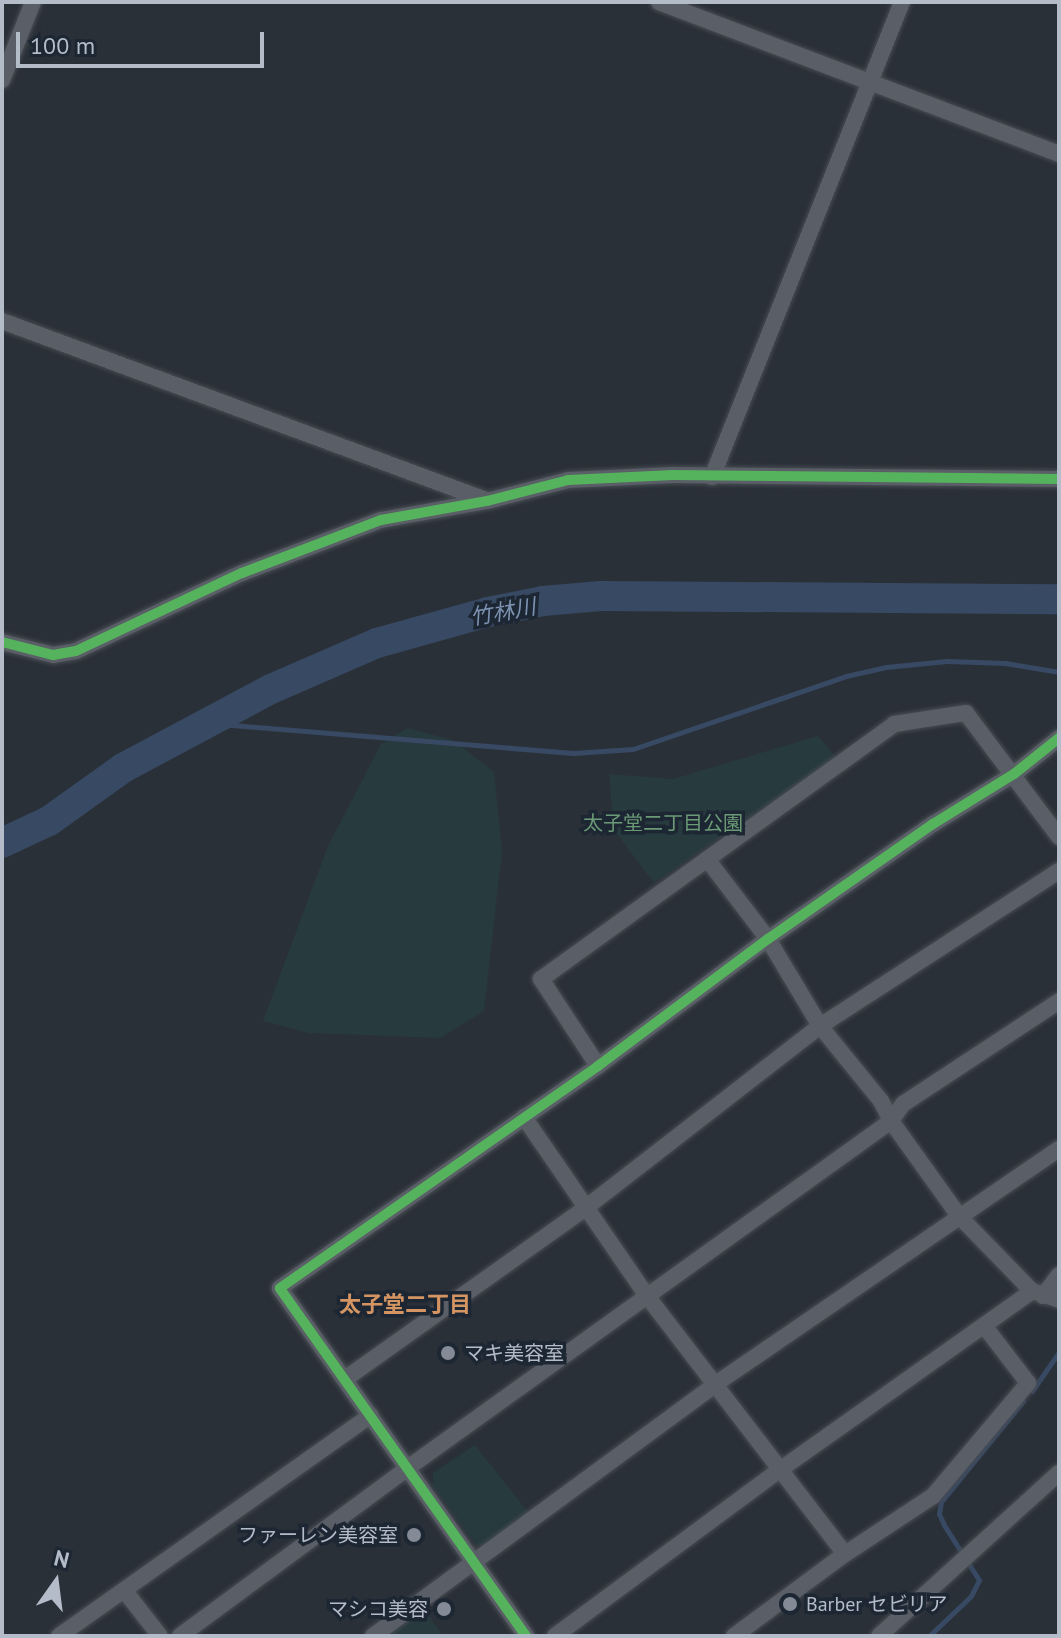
<!DOCTYPE html>
<html>
<head>
<meta charset="utf-8">
<style>
  body { margin:0 }
  #map { position:relative; width:1061px; height:1638px; overflow:hidden; background:#2a3038; font-family:"PT Sans","Noto Sans JP",sans-serif }
  div>[style] { position:absolute }
  .green>* { inset:0; background:#273a3e }
  .stream>* { height:5px; margin:-2.5px; padding:0 2.5px; transform-origin:2.5px; border-radius:2.5px; background:#384963 }
  .river>* { height:30px; margin:-15px; padding:0 15px; transform-origin:15px; border-radius:15px; background:#384963 }
  .roads { filter:drop-shadow(0 0 2px #484c53) drop-shadow(0 0 2px #484c53) }
  .minor>* { height:16px; margin:-8px; padding:0 8px; transform-origin:8px; border-radius:8px; background:#5a5e66 }
  .cycleway>* { height:10px; margin:-5px; padding:0 5px; transform-origin:5px; border-radius:5px; background:#56b35d }
  .dots>* { width:22px; height:22px; translate:-50% -50%; box-sizing:border-box; border:4px solid #1d2633; border-radius:50% }
  span { translate:-50% -50%; white-space:nowrap; text-align:center; line-height:1.15; -webkit-text-stroke:7px #1d2633; paint-order:stroke }
  .park-label { font-size:20px; color:#6b9a76 }
  .poi-label { font-size:20px; color:#b4bcc9 }
  .left { translate:0 -50%; text-align:left }
  .right { translate:-100% -50%; text-align:right }
  .water-label { font-size:22px; color:#7c92b1; font-style:italic }
  .neighbourhood-label { font-size:22px; color:#d59563; font-weight:700 }
  .frame { position:absolute; inset:0; border:4px solid #b4bcc9; pointer-events:none }
  .north { position:absolute; left:16px; top:1542px; width:80px; height:80px; -webkit-text-stroke:6px #1d2633; paint-order:stroke; rotate:14deg; font-size:22px; font-weight:700; line-height:32px; text-align:center; color:#b4bcc9 }
  .north::after { content:''; display:block; margin:auto; width:28px; height:36px; background:#b4bcc9; clip-path:polygon(50% 0,100% 100%,50% 72%,0 100%) }
  .scale { position:absolute; left:16px; top:32px; width:248px; height:36px; box-sizing:border-box; border:4px solid #b4bcc9; border-top:0; padding-left:10px; font-size:24px; line-height:28px; white-space:nowrap; color:#b4bcc9; -webkit-text-stroke:6px #1d2633; paint-order:stroke }
</style>
</head>
<body>
<div id="map">
  <div class="green">
    <div style="clip-path:polygon(407px 728px,453px 740px,494px 772px,502px 851px,484px 1011px,440px 1038px,309px 1033px,263px 1021px,328px 846px,381px 744px)"></div>
    <div style="clip-path:polygon(818px 736px,836px 757px,654px 883px,614px 830px,609px 774px,673px 779px)"></div>
    <div style="clip-path:polygon(475px 1445px,528px 1512px,487px 1546px,476px 1545px,433px 1486px,433px 1473px)"></div>
    <div style="clip-path:polygon(424px 1609px,443px 1636px,386px 1636px)"></div>
  </div>
  <div class="stream">
    <div style="left:208px;top:723px;width:366px;rotate:4.7deg"></div>
    <div style="left:573px;top:753px;width:60px;rotate:-3.8deg"></div>
    <div style="left:633px;top:749px;width:225px;rotate:-18.9deg"></div>
    <div style="left:846px;top:676px;width:41px;rotate:-12.7deg"></div>
    <div style="left:886px;top:667px;width:61px;rotate:-5.6deg"></div>
    <div style="left:947px;top:661px;width:58px;rotate:2deg"></div>
    <div style="left:1005px;top:663px;width:55px;rotate:9.5deg"></div>
    <div style="left:1032px;top:1391px;width:47px;rotate:-55.3deg"></div>
    <div style="left:929px;top:1636px;width:58px;rotate:-43.6deg"></div>
    <div style="left:971px;top:1596px;width:18px;rotate:-63deg"></div>
    <div style="left:979px;top:1580px;width:65px;rotate:-122.5deg"></div>
    <div style="left:944px;top:1525px;width:12px;rotate:-114deg"></div>
    <div style="left:939px;top:1514px;width:12px;rotate:-81deg"></div>
    <div style="left:941px;top:1502px;width:130px;rotate:-50.9deg"></div>
  </div>
  <div class="river">
    <div style="left:2px;top:843px;width:52px;rotate:-25.1deg"></div>
    <div style="left:49px;top:821px;width:91px;rotate:-35.6deg"></div>
    <div style="left:123px;top:768px;width:168px;rotate:-28.1deg"></div>
    <div style="left:271px;top:689px;width:116px;rotate:-23.5deg"></div>
    <div style="left:377px;top:643px;width:115px;rotate:-15.6deg"></div>
    <div style="left:488px;top:612px;width:56px;rotate:-11.3deg"></div>
    <div style="left:543px;top:601px;width:58px;rotate:-4.9deg"></div>
    <div style="left:601px;top:596px;width:458px;rotate:0.4deg"></div>
  </div>
  <div class="roads">
    <div class="minor">
      <div style="left:659px;top:2px;width:428px;rotate:20.8deg"></div>
      <div style="left:2px;top:80px;width:84px;rotate:-68.3deg"></div>
      <div style="left:2px;top:321px;width:516px;rotate:20.3deg"></div>
      <div style="left:712px;top:477px;width:512px;rotate:-68.2deg"></div>
      <div style="left:2px;top:642px;width:53px;rotate:14.3deg"></div>
      <div style="left:53px;top:655px;width:23px;rotate:-10deg"></div>
      <div style="left:76px;top:651px;width:183px;rotate:-25.2deg"></div>
      <div style="left:242px;top:573px;width:149px;rotate:-20.9deg"></div>
      <div style="left:381px;top:520px;width:108px;rotate:-10.2deg"></div>
      <div style="left:487px;top:501px;width:84px;rotate:-14.5deg"></div>
      <div style="left:568px;top:480px;width:105px;rotate:-2.7deg"></div>
      <div style="left:673px;top:475px;width:386px;rotate:0.6deg"></div>
      <div style="left:707px;top:859px;width:101px;rotate:52.7deg"></div>
      <div style="left:768px;top:939px;width:101px;rotate:59.1deg"></div>
      <div style="left:820px;top:1026px;width:97px;rotate:50.9deg"></div>
      <div style="left:881px;top:1101px;width:22px;rotate:63deg"></div>
      <div style="left:891px;top:1121px;width:117px;rotate:54.4deg"></div>
      <div style="left:959px;top:1216px;width:105px;rotate:45.8deg"></div>
      <div style="left:1032px;top:1291px;width:28px;rotate:18deg"></div>
      <div style="left:598px;top:1066px;width:104px;rotate:-123.2deg"></div>
      <div style="left:541px;top:979px;width:435px;rotate:-35.8deg"></div>
      <div style="left:894px;top:724px;width:73px;rotate:-8.7deg"></div>
      <div style="left:966px;top:713px;width:155px;rotate:53.1deg"></div>
      <div style="left:524px;top:1117px;width:217px;rotate:55.5deg"></div>
      <div style="left:647px;top:1296px;width:325px;rotate:52.5deg"></div>
      <div style="left:1043px;top:1296px;width:26px;rotate:-53deg"></div>
      <div style="left:345px;top:1379px;width:298px;rotate:-35.4deg"></div>
      <div style="left:588px;top:1206px;width:294px;rotate:-37.8deg"></div>
      <div style="left:820px;top:1026px;width:285px;rotate:-33deg"></div>
      <div style="left:124px;top:1590px;width:58px;rotate:52deg"></div>
      <div style="left:59px;top:1636px;width:382px;rotate:-35.3deg"></div>
      <div style="left:180px;top:1636px;width:285px;rotate:-36.4deg"></div>
      <div style="left:409px;top:1467px;width:593px;rotate:-35.67deg"></div>
      <div style="left:891px;top:1121px;width:21px;rotate:-55deg"></div>
      <div style="left:903px;top:1104px;width:187px;rotate:-33.4deg"></div>
      <div style="left:373px;top:1636px;width:427px;rotate:-36.3deg"></div>
      <div style="left:717px;top:1383px;width:414px;rotate:-34.4deg"></div>
      <div style="left:526px;top:1636px;width:426px;rotate:-125.3deg"></div>
      <div style="left:280px;top:1288px;width:388px;rotate:-34.9deg"></div>
      <div style="left:598px;top:1066px;width:212px;rotate:-36.8deg"></div>
      <div style="left:768px;top:939px;width:201px;rotate:-34.9deg"></div>
      <div style="left:933px;top:824px;width:95px;rotate:-31.7deg"></div>
      <div style="left:1014px;top:774px;width:58px;rotate:-38.7deg"></div>
      <div style="left:555px;top:1636px;width:281px;rotate:-36.5deg"></div>
      <div style="left:781px;top:1469px;width:308px;rotate:-35.3deg"></div>
      <div style="left:734px;top:1636px;width:138px;rotate:-36.5deg"></div>
      <div style="left:845px;top:1554px;width:105px;rotate:-33.4deg"></div>
      <div style="left:933px;top:1496px;width:148px;rotate:-49.9deg"></div>
      <div style="left:1028px;top:1383px;width:71px;rotate:-127.5deg"></div>
      <div style="left:879px;top:1636px;width:243px;rotate:-42.2deg"></div>
    </div>
  </div>
  <div class="cycleway">
    <div style="left:2px;top:642px;width:53px;rotate:14.3deg"></div>
    <div style="left:53px;top:655px;width:23px;rotate:-10deg"></div>
    <div style="left:76px;top:651px;width:183px;rotate:-25.2deg"></div>
    <div style="left:242px;top:573px;width:149px;rotate:-20.9deg"></div>
    <div style="left:381px;top:520px;width:108px;rotate:-10.2deg"></div>
    <div style="left:487px;top:501px;width:84px;rotate:-14.5deg"></div>
    <div style="left:568px;top:480px;width:105px;rotate:-2.7deg"></div>
    <div style="left:673px;top:475px;width:386px;rotate:0.6deg"></div>
    <div style="left:526px;top:1636px;width:426px;rotate:-125.3deg"></div>
    <div style="left:280px;top:1288px;width:388px;rotate:-34.9deg"></div>
    <div style="left:598px;top:1066px;width:212px;rotate:-36.8deg"></div>
    <div style="left:768px;top:939px;width:201px;rotate:-34.9deg"></div>
    <div style="left:933px;top:824px;width:95px;rotate:-31.7deg"></div>
    <div style="left:1014px;top:774px;width:58px;rotate:-38.7deg"></div>
  </div>
  <div class="dots">
    <div style="left:448px;top:1353px;background:#848b96"></div>
    <div style="left:414px;top:1535px;background:#848b96"></div>
    <div style="left:790px;top:1604px;background:#848b96"></div>
    <div style="left:444px;top:1609px;background:#848b96"></div>
  </div>
  <div class="park-label">
    <span style="left:663px;top:823px">太子堂二丁目公園</span>
  </div>
  <div class="poi-label">
    <span class="left" style="left:464px;top:1353px">マキ美容室</span>
    <span class="right" style="left:398px;top:1535px">ファーレン美容室</span>
    <span class="left" style="left:806px;top:1604px">Barber セビリア</span>
    <span class="right" style="left:428px;top:1609px">マシコ美容</span>
  </div>
  <div class="water-label">
    <span style="left:503px;top:612px;rotate:-10deg">竹林川</span>
  </div>
  <div class="neighbourhood-label">
    <span style="left:405px;top:1305px">太子堂二丁目</span>
  </div>
  <div class="frame"></div>
  <div class="north">N</div>
  <div class="scale">100 m</div>
</div>
</body>
</html>
